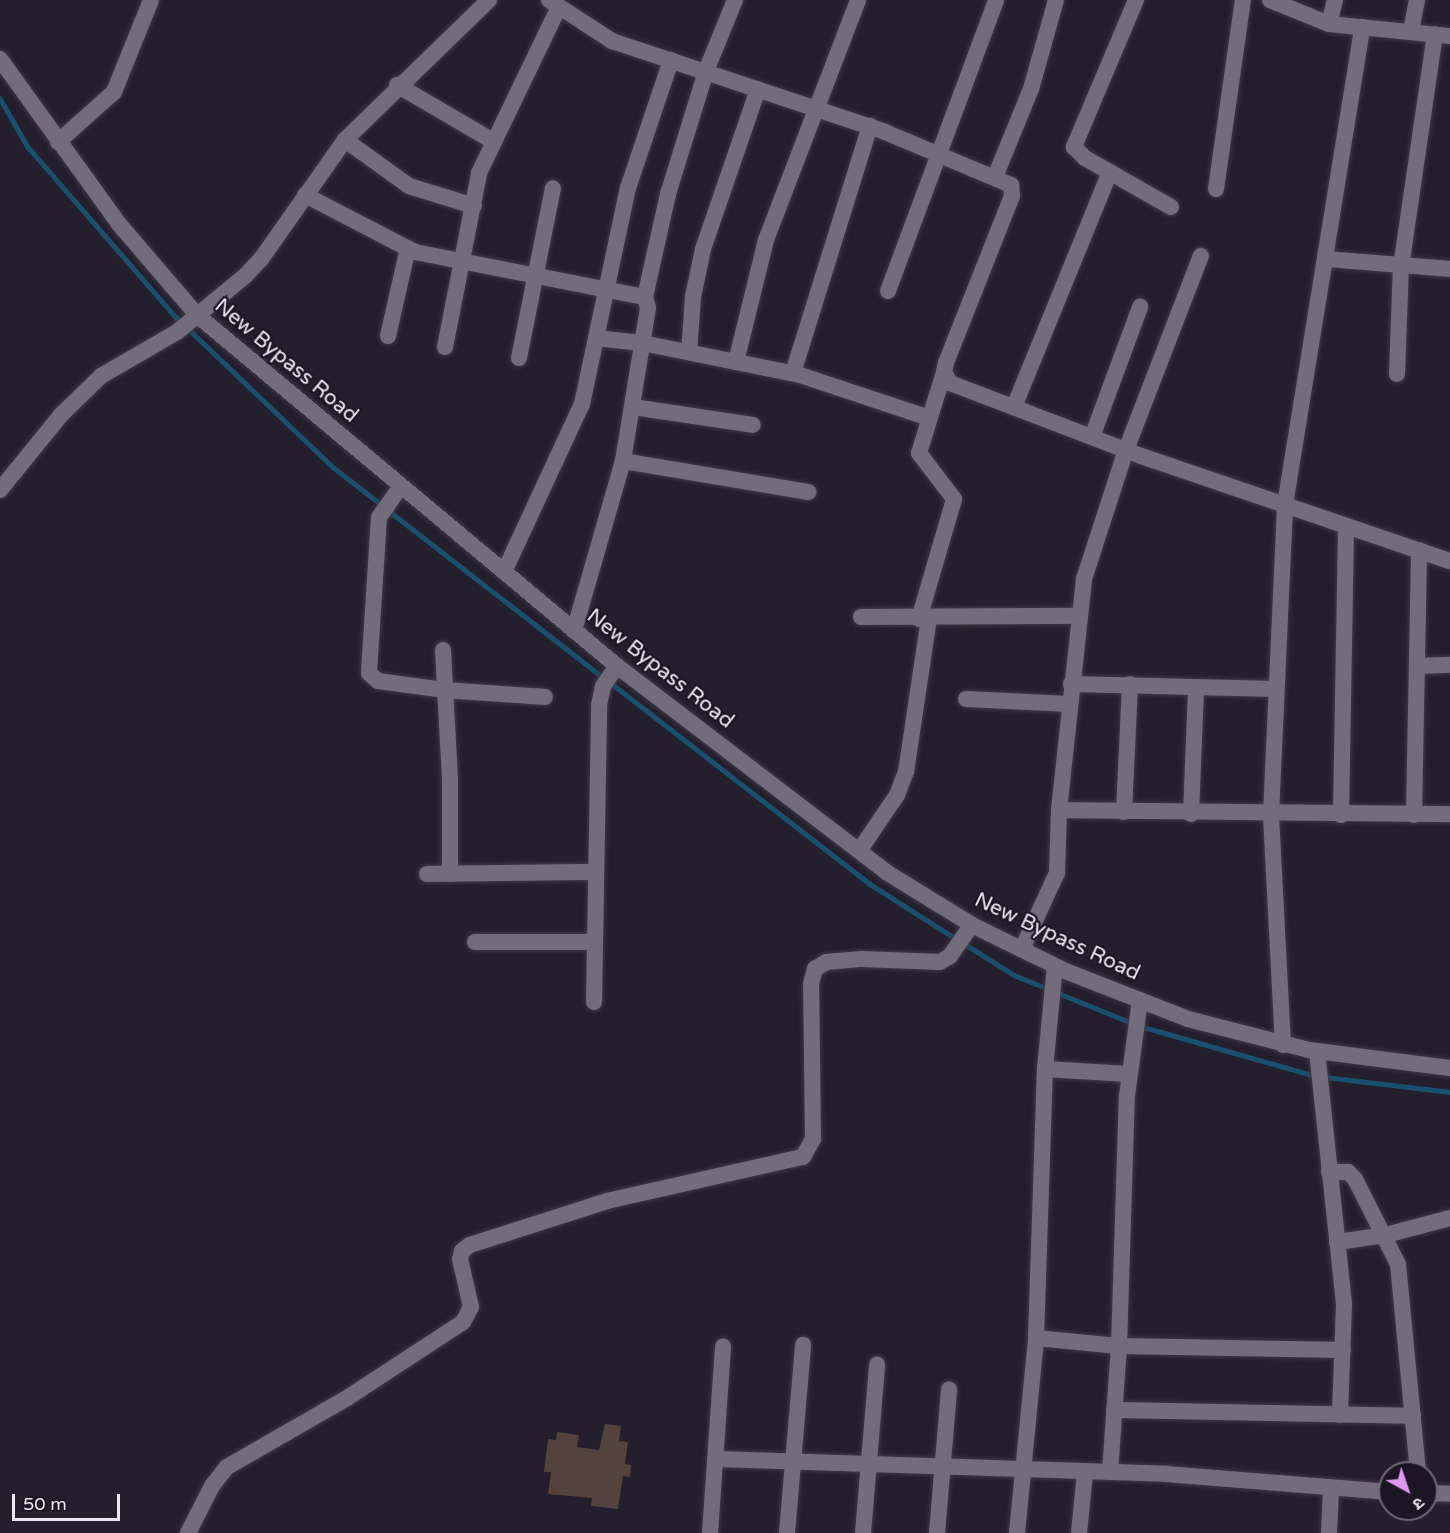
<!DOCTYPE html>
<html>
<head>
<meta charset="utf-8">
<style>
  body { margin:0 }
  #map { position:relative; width:1450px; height:1533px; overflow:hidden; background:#231f2c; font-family:"Varela Round","Noto Sans Devanagari",sans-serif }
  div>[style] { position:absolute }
  .stream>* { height:4.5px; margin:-2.25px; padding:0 2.25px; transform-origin:2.25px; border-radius:2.25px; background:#19506e }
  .building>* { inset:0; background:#54433c }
  .roads { filter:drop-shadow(0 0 2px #3e3946) drop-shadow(0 0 2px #3e3946) }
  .minor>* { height:16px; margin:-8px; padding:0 8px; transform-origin:8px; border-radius:8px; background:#726d7d }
  .tertiary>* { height:16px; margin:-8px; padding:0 8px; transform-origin:8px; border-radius:8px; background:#726d7d }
  .secondary>* { height:16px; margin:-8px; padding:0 8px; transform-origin:8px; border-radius:8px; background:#726d7d }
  span { translate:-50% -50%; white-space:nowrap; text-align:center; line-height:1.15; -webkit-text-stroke:4.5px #1a1623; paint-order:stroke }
  .street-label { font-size:21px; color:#ebe8f2 }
  .north { position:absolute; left:1378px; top:1461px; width:60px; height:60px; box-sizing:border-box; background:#1a1623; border:2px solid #6e6a76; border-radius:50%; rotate:140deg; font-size:16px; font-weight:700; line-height:24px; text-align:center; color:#ebe8f2 }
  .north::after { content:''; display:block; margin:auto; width:21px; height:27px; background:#de98f3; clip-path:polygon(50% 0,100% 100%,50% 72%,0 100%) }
  .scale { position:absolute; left:12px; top:1494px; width:108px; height:27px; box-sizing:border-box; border:3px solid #ebe8f2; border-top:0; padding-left:8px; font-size:18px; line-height:21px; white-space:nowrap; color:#ebe8f2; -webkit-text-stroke:4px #1a1623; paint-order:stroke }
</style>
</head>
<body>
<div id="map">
  <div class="stream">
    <div style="left:0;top:98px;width:56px;rotate:60.3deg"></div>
    <div style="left:28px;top:147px;width:225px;rotate:49deg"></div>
    <div style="left:176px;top:317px;width:217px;rotate:43.7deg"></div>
    <div style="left:333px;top:467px;width:62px;rotate:37.8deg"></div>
    <div style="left:388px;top:510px;width:274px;rotate:37.9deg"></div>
    <div style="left:611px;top:683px;width:328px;rotate:37.8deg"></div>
    <div style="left:870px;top:884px;width:104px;rotate:32.5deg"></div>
    <div style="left:968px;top:946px;width:54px;rotate:32.2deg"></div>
    <div style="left:1014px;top:975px;width:37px;rotate:22deg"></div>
    <div style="left:1056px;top:992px;width:82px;rotate:22.2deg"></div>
    <div style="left:1140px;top:1026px;width:183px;rotate:15.9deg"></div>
    <div style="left:1325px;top:1077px;width:126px;rotate:6.8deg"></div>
  </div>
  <div class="building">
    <div style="clip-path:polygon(605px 1424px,621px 1426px,619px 1441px,628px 1442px,625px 1464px,631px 1465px,630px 1477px,623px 1476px,618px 1509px,591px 1506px,592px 1498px,548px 1494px,551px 1472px,544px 1472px,548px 1439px,556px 1440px,557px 1432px,579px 1435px,577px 1447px,599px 1450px)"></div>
  </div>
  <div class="roads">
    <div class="minor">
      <div style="left:549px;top:0;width:75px;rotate:33.1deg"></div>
      <div style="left:612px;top:41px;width:288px;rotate:18.4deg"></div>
      <div style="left:885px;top:132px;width:137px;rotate:22.8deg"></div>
      <div style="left:1011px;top:185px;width:11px;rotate:85deg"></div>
      <div style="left:1012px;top:196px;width:180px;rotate:111.6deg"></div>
      <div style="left:946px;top:363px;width:9px;rotate:103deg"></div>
      <div style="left:944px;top:372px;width:13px;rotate:61deg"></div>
      <div style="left:950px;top:383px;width:204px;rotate:20.9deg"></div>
      <div style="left:1141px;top:456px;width:326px;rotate:18.8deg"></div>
      <div style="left:1136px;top:0;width:160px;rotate:112.9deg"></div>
      <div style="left:1074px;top:147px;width:16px;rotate:45deg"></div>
      <div style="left:1085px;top:158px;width:99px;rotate:29.7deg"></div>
      <div style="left:1270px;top:0;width:64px;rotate:22.1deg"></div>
      <div style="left:1329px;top:24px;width:122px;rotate:5.7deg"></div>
      <div style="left:1329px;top:24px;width:25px;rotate:-76deg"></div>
      <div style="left:1411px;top:31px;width:32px;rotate:-79deg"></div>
      <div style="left:397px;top:85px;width:111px;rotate:30.3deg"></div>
      <div style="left:345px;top:140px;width:79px;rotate:35.7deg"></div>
      <div style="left:409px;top:186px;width:68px;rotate:17.1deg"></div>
      <div style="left:58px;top:142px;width:75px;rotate:-41.8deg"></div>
      <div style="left:114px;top:92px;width:99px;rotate:-68.1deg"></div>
      <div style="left:995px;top:177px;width:95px;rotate:-67.8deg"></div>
      <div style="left:1031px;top:89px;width:92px;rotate:-74.3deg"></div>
      <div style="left:1216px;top:189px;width:191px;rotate:-81.9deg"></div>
      <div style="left:305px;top:195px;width:124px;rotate:27.4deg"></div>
      <div style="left:415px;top:252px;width:234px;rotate:11.1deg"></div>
      <div style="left:645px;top:297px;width:11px;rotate:75deg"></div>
      <div style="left:648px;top:308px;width:155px;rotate:99.3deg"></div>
      <div style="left:623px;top:461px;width:177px;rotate:106.1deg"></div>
      <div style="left:1326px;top:259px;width:124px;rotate:4.6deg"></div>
      <div style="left:888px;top:291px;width:310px;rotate:-69.6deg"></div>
      <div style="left:645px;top:297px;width:106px;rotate:-77.4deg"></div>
      <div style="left:668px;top:194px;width:129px;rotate:-72.8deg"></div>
      <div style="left:706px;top:71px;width:77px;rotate:-67.8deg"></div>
      <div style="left:388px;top:336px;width:90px;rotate:-77.2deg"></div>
      <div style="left:596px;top:338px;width:46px;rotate:6.2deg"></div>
      <div style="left:642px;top:343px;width:161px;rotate:11.4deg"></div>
      <div style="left:800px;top:375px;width:136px;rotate:18.4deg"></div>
      <div style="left:445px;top:347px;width:177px;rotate:-78.9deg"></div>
      <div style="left:479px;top:173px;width:184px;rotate:-64.3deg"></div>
      <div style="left:689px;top:352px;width:55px;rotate:-85.8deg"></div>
      <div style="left:693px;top:297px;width:49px;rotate:-78.2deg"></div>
      <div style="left:703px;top:249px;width:169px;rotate:-71deg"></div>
      <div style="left:519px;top:358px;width:173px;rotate:-78.7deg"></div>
      <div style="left:736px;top:362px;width:126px;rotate:-76.2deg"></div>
      <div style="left:766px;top:240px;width:257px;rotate:-69deg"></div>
      <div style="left:793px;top:373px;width:259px;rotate:-72.7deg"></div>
      <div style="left:1397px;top:374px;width:107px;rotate:-87.9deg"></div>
      <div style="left:1401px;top:267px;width:235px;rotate:-81.7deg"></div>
      <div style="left:633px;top:407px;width:121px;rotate:8.5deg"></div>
      <div style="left:1014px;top:407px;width:254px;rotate:-67.8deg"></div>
      <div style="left:1092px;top:437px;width:139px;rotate:-69.7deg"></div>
      <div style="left:623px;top:461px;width:188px;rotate:9.5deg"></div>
      <div style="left:401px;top:486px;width:38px;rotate:125deg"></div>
      <div style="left:379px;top:517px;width:156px;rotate:93.7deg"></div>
      <div style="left:369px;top:673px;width:12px;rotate:42deg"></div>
      <div style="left:378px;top:681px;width:68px;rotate:7.7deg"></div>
      <div style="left:445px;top:690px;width:100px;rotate:4deg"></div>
      <div style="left:504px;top:572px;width:185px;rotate:-65.1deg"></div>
      <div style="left:582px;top:404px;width:221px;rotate:-78deg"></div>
      <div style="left:628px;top:188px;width:135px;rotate:-71.4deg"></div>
      <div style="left:861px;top:617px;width:218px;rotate:-0.3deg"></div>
      <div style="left:919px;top:619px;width:125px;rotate:-73.7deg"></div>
      <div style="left:954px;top:499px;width:58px;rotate:-127.3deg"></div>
      <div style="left:919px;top:453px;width:85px;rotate:-72.8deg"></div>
      <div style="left:443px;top:650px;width:131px;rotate:86.9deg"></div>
      <div style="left:450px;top:781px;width:93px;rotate:90deg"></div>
      <div style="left:1417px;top:666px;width:33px;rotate:-2deg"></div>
      <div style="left:1071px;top:684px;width:205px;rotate:1.4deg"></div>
      <div style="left:966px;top:699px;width:103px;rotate:2.8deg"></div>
      <div style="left:1059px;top:810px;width:391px;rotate:0.6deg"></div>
      <div style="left:1124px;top:812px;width:128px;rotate:-87.3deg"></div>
      <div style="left:1191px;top:814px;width:127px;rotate:-87.7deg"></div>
      <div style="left:1341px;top:815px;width:289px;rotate:-89deg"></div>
      <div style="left:1414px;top:815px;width:265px;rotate:-88.9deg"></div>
      <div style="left:859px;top:851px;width:68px;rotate:-55.8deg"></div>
      <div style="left:897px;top:795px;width:25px;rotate:-69deg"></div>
      <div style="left:906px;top:772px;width:155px;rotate:-81.5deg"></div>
      <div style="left:427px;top:874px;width:168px;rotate:-0.7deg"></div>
      <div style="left:475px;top:942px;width:119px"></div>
      <div style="left:1022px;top:949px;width:84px;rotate:-65.3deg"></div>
      <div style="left:1057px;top:873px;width:63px;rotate:-88.2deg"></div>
      <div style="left:1059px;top:810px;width:232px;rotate:-83.8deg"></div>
      <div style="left:1084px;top:579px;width:136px;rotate:-72deg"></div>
      <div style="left:1126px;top:450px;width:208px;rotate:-68.9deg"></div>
      <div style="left:594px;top:1002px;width:297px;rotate:-89deg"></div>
      <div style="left:599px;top:705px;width:19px;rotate:-78deg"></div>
      <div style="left:603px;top:686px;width:24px;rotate:-55deg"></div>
      <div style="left:1283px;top:1045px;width:230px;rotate:-93deg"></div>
      <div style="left:1271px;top:815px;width:310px;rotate:-87.4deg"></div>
      <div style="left:1285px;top:505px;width:484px;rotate:-80.8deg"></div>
      <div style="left:1317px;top:1051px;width:255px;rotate:83.9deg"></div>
      <div style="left:1344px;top:1305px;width:110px;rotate:92.1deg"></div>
      <div style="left:1045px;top:1069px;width:83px;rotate:3.4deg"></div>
      <div style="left:1329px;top:1172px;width:19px"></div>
      <div style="left:1348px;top:1172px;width:10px;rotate:45deg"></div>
      <div style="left:1355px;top:1179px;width:95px;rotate:63.2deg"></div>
      <div style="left:1398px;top:1264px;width:210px;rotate:84.5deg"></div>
      <div style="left:1337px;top:1242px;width:49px;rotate:-8.1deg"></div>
      <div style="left:1386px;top:1235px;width:66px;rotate:-14.9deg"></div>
      <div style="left:1036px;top:1338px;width:83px;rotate:5.5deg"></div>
      <div style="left:1119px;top:1346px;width:224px;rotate:1deg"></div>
      <div style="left:1114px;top:1410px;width:299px;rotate:1.1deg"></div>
      <div style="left:718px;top:1459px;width:448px;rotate:1.9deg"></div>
      <div style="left:1166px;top:1474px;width:225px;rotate:4.6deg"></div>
      <div style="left:1110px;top:1472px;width:126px;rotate:-85.9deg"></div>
      <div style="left:1119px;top:1346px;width:250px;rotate:-88.2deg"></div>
      <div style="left:1127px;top:1096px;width:97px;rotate:-82.3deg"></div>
      <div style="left:1426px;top:1493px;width:24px;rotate:2deg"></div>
      <div style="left:188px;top:1533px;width:53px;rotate:-62.9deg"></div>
      <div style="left:212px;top:1486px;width:24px;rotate:-52deg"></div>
      <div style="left:227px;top:1467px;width:138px;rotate:-29.9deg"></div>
      <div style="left:347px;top:1398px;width:139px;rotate:-33.2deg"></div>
      <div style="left:463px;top:1322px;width:17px;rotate:-62deg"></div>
      <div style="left:471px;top:1307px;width:49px;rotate:-102.9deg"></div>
      <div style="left:460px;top:1259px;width:8px;rotate:-76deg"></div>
      <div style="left:462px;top:1251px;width:10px;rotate:-37deg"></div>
      <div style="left:470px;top:1245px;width:144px;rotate:-17.8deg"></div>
      <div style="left:607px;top:1201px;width:201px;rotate:-12.7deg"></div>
      <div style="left:803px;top:1157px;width:21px;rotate:-61deg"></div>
      <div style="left:813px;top:1139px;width:155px;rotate:-90.7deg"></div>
      <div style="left:811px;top:984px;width:16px;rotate:-75deg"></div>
      <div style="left:815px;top:969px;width:13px;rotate:-32deg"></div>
      <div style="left:826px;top:962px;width:36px;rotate:-5deg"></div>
      <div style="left:862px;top:959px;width:78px;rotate:2.2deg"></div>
      <div style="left:940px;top:962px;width:12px;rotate:-31deg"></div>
      <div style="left:950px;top:956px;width:38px;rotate:-55deg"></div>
      <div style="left:710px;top:1533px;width:187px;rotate:-86deg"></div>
      <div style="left:787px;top:1533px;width:189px;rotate:-85.1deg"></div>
      <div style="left:863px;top:1533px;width:169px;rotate:-85.2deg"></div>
      <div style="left:937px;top:1533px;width:144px;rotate:-85.2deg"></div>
      <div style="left:1017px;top:1533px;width:196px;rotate:-84.4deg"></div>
      <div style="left:1036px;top:1338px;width:269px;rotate:-88.1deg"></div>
      <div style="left:1045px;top:1069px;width:103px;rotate:-84.5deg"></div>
      <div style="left:1079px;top:1533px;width:60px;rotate:-84.3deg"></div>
      <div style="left:1329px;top:1533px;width:44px;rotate:-87.4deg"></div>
    </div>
    <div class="tertiary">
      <div style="left:0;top:490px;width:97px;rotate:-50.9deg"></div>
      <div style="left:61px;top:415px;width:56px;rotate:-44.3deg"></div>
      <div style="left:101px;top:376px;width:88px;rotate:-30.1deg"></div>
      <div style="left:177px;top:332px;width:88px;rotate:-39.5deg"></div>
      <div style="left:245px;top:276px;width:23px;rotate:-47deg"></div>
      <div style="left:261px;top:259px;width:146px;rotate:-54.8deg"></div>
      <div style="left:345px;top:140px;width:201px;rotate:-44.2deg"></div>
    </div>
    <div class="secondary">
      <div style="left:0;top:59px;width:203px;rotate:54.2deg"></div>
      <div style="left:119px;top:224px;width:120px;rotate:49.4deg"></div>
      <div style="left:197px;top:315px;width:547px;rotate:39.89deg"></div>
      <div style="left:617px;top:666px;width:339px;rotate:37.4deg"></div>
      <div style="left:886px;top:872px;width:101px;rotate:31.6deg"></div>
      <div style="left:972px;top:925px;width:107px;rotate:26.1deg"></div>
      <div style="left:1068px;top:972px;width:129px;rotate:21.4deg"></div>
      <div style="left:1188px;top:1019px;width:125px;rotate:14.4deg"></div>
      <div style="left:1309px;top:1050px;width:142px;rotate:7.3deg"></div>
    </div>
  </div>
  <div class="street-label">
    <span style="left:286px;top:361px;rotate:40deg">New Bypass Road</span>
    <span style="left:660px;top:669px;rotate:38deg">New Bypass Road</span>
    <span style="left:1057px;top:937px;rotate:25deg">New Bypass Road</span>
  </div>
  <div class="north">उ</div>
  <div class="scale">50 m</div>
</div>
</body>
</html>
